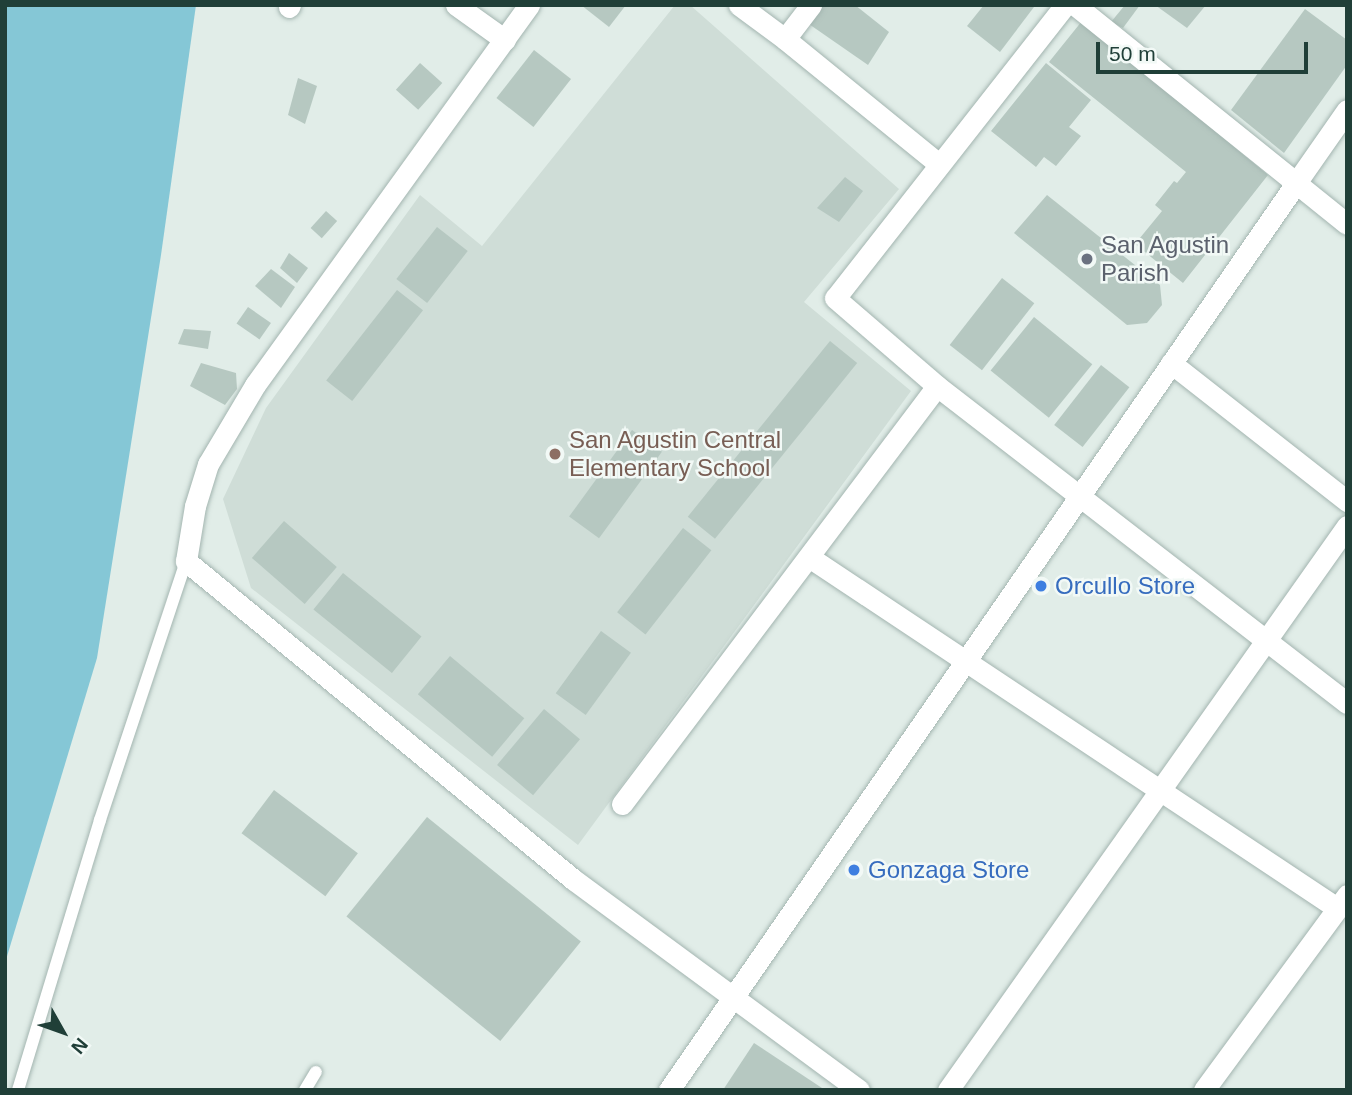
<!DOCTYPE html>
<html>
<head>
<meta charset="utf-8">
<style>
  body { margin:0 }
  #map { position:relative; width:1352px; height:1095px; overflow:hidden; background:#e1ede8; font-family:Helvetica,sans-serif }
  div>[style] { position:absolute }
  .built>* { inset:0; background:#cfddd7 }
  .water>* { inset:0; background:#85c7d6 }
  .building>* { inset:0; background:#b6c8c1; transform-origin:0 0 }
  .roads { filter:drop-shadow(0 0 2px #a3b5b0) drop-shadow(0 0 2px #a3b5b0) }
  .lane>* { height:12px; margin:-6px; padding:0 6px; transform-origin:6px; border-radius:6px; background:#fff }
  .street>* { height:21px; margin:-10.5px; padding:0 10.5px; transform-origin:10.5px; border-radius:10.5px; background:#fff }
  .secondary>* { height:21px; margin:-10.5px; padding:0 10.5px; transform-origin:10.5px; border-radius:10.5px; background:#fff }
  .dots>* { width:19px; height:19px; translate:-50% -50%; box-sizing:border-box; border:4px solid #f2f9f6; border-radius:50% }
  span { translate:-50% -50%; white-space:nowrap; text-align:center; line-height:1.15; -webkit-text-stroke:5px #f2f9f6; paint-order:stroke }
  .worship-label { font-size:24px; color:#5b616d }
  .left { translate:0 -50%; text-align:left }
  .education-label { font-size:24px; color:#785e54 }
  .shop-label { font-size:24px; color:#366cbe }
  .frame { position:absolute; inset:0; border:7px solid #203f38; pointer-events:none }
  .north { position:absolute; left:28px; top:997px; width:70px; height:70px; -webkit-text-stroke:5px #f2f9f6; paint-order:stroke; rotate:130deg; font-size:19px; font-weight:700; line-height:28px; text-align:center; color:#203f38 }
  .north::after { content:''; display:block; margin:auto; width:24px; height:32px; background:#203f38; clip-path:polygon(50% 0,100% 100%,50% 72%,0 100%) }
  .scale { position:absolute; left:1096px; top:42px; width:212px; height:32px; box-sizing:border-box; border:4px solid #203f38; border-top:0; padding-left:9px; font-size:21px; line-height:24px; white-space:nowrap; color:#203f38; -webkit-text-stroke:5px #f2f9f6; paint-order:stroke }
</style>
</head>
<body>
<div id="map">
  <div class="built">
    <div style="clip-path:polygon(675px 5px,690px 5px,899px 189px,804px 302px,911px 391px,578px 845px,251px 588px,223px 499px,266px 408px,420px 195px,482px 246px)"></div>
  </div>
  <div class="water">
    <div style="clip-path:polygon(5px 5px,196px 5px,161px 255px,97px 658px,5px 963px)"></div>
  </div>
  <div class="building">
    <div style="clip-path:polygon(581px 5px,626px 5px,609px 27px)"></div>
    <div style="clip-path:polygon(822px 5px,855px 5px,889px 32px,868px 65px,806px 22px)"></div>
    <div style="clip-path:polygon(984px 5px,1032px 5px,1034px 7px,1000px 52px,967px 26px)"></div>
    <div style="clip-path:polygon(1125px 5px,1140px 5px,1123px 28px,1111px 22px)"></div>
    <div style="clip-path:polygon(1155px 5px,1206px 5px,1187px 28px)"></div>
    <div style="clip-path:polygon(1305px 9px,1347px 40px,1347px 65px,1284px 153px,1231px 110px)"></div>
    <div style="clip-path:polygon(1082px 21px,1268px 175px,1183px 283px,1135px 244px,1162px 211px,1155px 205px,1174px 181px,1177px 183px,1186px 172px,1049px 62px)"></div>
    <div style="left:534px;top:50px;width:47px;height:61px;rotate:38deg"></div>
    <div style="left:420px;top:63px;width:30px;height:36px;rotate:42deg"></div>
    <div style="clip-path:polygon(1046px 63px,1091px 100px,1069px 127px,1081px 136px,1056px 166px,1044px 157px,1036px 167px,991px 131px)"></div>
    <div style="clip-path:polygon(298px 78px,317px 86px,305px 124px,288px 115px)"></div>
    <div style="clip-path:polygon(845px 177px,863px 191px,839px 222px,817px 208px)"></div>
    <div style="clip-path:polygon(1047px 195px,1160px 285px,1162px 305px,1147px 323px,1127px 325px,1014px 233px)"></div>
    <div style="left:326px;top:211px;width:15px;height:23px;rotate:42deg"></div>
    <div style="left:437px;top:227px;width:39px;height:66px;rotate:38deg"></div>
    <div style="clip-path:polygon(289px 253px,308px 268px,297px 283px,280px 268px)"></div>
    <div style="clip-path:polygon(271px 269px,295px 287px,281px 308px,255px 286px)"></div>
    <div style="left:1002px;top:278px;width:41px;height:85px;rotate:38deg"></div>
    <div style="left:397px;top:290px;width:33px;height:115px;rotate:38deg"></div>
    <div style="left:248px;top:307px;width:28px;height:20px;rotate:35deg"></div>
    <div style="left:1034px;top:317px;width:75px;height:69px;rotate:39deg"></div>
    <div style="clip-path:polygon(184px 329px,211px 331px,208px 349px,178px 344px)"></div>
    <div style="left:830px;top:341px;width:35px;height:226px;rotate:39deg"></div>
    <div style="clip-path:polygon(201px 363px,236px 373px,237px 389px,225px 405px,190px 386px)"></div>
    <div style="left:1101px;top:365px;width:36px;height:76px;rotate:38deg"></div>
    <div style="left:632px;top:430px;width:37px;height:107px;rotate:36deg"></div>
    <div style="left:284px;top:521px;width:70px;height:49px;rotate:41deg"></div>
    <div style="left:683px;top:528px;width:36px;height:107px;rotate:38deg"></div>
    <div style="left:343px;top:573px;width:101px;height:47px;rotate:39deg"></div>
    <div style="left:601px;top:631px;width:37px;height:77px;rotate:36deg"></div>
    <div style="left:450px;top:656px;width:97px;height:50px;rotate:40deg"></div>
    <div style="left:544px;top:709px;width:47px;height:73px;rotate:40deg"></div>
    <div style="left:274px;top:790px;width:105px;height:54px;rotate:37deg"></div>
    <div style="left:427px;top:817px;width:198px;height:128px;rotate:39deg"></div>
    <div style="clip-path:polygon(754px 1043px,825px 1090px,723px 1090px)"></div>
  </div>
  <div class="roads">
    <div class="lane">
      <div style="left:18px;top:1090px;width:282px;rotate:-73.1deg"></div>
      <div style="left:100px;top:820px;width:273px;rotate:-71.6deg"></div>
      <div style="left:305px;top:1090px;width:21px;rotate:-59deg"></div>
    </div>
    <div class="street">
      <div style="left:456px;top:5px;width:60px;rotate:35.5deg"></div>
      <div style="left:529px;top:5px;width:468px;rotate:125.8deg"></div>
      <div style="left:255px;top:385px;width:92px;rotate:120.7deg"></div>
      <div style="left:208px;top:464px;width:44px;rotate:107.2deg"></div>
      <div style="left:195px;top:506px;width:56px;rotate:99.3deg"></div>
      <div style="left:186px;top:561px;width:502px;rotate:39.43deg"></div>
      <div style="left:574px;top:880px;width:354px;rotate:36.4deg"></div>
      <div style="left:739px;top:5px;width:57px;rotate:36.5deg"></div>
      <div style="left:785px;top:39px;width:198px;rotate:39.1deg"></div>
      <div style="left:1065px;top:5px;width:372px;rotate:128.1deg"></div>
      <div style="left:835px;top:298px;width:135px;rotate:40.8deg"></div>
      <div style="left:937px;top:386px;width:518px;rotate:37.71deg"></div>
      <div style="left:1075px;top:5px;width:284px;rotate:38.8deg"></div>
      <div style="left:1296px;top:183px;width:89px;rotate:-55.1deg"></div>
      <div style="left:289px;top:7px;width:2px;rotate:-63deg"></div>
      <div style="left:785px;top:39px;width:43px;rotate:-52.6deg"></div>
      <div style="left:1171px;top:363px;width:224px;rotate:38.1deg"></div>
      <div style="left:809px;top:557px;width:634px;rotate:33.61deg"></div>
      <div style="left:622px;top:804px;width:523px;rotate:-53deg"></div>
      <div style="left:948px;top:1090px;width:691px;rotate:-54.72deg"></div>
      <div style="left:1204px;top:1090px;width:242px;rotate:-53.7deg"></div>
    </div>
    <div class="secondary">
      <div style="left:669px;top:1090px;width:1103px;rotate:-55.34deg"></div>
      <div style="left:1296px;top:183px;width:65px;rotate:38.8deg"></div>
    </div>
  </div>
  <div class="dots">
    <div style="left:1087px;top:259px;background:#6b7280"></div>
    <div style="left:555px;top:454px;background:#8d6e63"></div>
    <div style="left:1041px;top:586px;background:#3f7fe0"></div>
    <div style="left:854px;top:870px;background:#3f7fe0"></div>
  </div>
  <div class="worship-label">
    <span class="left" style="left:1101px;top:259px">San Agustin<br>Parish</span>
  </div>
  <div class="education-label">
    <span class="left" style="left:569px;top:454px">San Agustin Central<br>Elementary School</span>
  </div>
  <div class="shop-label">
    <span class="left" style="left:1055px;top:586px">Orcullo Store</span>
    <span class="left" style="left:868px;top:870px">Gonzaga Store</span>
  </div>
  <div class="frame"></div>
  <div class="north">N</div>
  <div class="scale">50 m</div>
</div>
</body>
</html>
